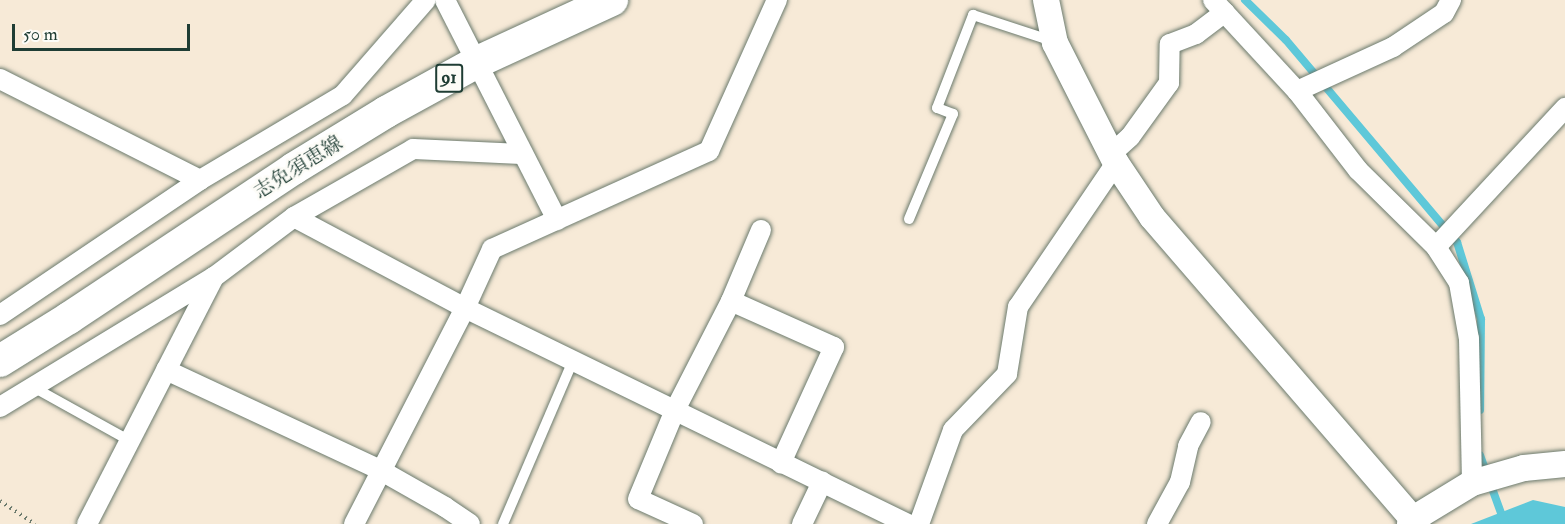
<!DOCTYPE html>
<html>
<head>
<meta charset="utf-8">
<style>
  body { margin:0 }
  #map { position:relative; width:1565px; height:524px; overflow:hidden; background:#f7ead7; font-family:"IM FELL Double Pica","Noto Serif JP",serif }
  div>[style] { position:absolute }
  .water>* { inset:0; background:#5ec8d9 }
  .stream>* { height:8px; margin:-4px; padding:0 4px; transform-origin:4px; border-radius:4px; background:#5ec8d9 }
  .path>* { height:4px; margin-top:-2px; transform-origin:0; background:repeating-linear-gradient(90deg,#6b7a6d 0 1.5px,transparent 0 6px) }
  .roads { filter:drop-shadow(0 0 2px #6b7a6d) drop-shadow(0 0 2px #6b7a6d) }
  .service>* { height:10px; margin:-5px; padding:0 5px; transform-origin:5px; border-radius:5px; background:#fff }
  .minor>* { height:20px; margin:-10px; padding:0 10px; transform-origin:10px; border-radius:10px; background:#fff }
  .tertiary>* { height:26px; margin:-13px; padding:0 13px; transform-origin:13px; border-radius:13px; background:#fff }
  .primary>* { height:32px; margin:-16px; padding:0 16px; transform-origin:16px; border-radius:16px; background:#fff }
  span { translate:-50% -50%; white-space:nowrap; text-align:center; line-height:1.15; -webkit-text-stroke:5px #fdfcf7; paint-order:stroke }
  .shield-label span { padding:2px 4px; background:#fdfcf7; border:2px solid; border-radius:4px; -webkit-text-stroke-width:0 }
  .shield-label { font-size:18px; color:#1f3d34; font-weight:700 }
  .street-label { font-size:20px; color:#1f3d34 }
  .scale { position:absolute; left:12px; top:24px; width:178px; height:27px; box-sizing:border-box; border:3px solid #1f3d34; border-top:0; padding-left:8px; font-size:18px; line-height:21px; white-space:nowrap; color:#1f3d34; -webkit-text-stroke:4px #fdfcf7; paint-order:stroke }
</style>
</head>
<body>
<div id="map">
  <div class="water">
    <div style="clip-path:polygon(1533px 500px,1565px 507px,1565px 524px,1471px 524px)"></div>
  </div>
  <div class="stream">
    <div style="left:1245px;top:0;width:57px;rotate:44.3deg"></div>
    <div style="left:1286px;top:40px;width:265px;rotate:49.8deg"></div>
    <div style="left:1457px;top:242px;width:81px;rotate:72.7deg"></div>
    <div style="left:1481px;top:319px;width:91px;rotate:90.6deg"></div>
    <div style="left:1480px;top:455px;width:73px;rotate:70.1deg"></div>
  </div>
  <div class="path">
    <div style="left:0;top:501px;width:42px;rotate:33.3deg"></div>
  </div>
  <div class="roads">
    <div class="service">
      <div style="left:909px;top:219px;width:114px;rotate:-67.3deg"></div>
      <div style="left:953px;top:114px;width:17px;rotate:-159deg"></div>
      <div style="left:937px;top:108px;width:100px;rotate:-68.8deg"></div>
      <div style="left:973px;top:15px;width:86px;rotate:18.2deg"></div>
      <div style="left:33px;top:387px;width:111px;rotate:29.1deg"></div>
      <div style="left:503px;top:524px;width:177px;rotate:-66.8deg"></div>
    </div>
    <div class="minor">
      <div style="left:445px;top:0;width:247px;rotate:63deg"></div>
      <div style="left:1213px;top:0;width:124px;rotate:47.3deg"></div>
      <div style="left:1297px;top:91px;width:100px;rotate:52.3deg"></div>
      <div style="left:1358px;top:170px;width:110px;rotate:44.6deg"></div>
      <div style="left:1436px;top:247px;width:43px;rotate:57.4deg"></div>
      <div style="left:1459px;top:283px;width:57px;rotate:79.9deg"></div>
      <div style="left:1469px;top:339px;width:144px;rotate:88.8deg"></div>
      <div style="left:0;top:79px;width:224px;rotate:26.8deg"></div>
      <div style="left:1297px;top:91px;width:106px;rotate:-24.6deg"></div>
      <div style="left:1393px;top:47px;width:61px;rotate:-33.7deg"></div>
      <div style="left:1444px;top:13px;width:15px;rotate:-62deg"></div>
      <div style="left:1111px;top:154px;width:25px;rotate:-42deg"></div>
      <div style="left:1130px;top:137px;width:67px;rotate:-54.2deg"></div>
      <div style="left:1169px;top:83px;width:39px;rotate:-89deg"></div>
      <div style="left:1170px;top:44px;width:28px;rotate:-21deg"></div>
      <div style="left:1196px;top:34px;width:36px;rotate:-37deg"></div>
      <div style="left:294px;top:217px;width:194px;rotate:28deg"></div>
      <div style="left:465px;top:308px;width:492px;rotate:26deg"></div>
      <div style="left:1436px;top:247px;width:190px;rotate:-47.1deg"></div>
      <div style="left:731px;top:301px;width:113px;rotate:24.1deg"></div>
      <div style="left:834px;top:347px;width:128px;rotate:114.6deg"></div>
      <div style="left:0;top:315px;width:241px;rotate:-34deg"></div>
      <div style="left:200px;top:180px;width:166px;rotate:-30.7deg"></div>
      <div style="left:343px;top:95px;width:126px;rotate:-48.9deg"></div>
      <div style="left:166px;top:370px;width:236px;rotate:25deg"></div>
      <div style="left:380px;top:470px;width:75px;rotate:29.6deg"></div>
      <div style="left:445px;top:507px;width:30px;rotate:34deg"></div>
      <div style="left:0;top:407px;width:250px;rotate:-31.3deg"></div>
      <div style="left:214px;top:277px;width:100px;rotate:-36.9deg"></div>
      <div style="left:294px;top:217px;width:137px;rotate:-29.7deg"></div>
      <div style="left:413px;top:149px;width:109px;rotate:2.6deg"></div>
      <div style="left:87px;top:524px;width:278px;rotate:-62.8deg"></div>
      <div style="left:354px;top:524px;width:243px;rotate:-62.8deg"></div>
      <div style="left:465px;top:308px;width:65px;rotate:-65.4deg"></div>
      <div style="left:492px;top:249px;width:238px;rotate:-24.3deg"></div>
      <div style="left:709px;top:151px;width:166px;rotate:-65.8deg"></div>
      <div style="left:693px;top:524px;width:60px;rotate:-155.6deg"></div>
      <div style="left:638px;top:499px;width:96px;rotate:-67.4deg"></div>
      <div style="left:675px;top:410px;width:123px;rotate:-62.8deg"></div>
      <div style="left:731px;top:301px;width:77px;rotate:-67.1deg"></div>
      <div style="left:802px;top:524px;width:47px;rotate:-64.5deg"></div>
      <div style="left:919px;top:524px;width:100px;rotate:-70.1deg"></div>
      <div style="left:953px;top:430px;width:78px;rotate:-46deg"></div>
      <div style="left:1007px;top:374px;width:68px;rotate:-80.7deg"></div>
      <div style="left:1018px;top:307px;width:174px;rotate:-55.8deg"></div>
      <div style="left:1157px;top:524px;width:48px;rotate:-61.3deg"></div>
      <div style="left:1180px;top:482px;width:37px;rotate:-77deg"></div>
      <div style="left:1188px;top:446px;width:27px;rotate:-62deg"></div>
    </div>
    <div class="tertiary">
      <div style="left:1046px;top:0;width:44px;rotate:78.2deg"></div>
      <div style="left:1055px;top:43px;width:135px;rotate:63.1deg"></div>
      <div style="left:1116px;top:163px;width:65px;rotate:56.3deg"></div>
      <div style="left:1152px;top:217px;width:406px;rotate:49.2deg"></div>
      <div style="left:1410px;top:524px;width:6px;rotate:-59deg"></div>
      <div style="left:1413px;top:519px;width:69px;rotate:-31.4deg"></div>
      <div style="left:1472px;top:483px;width:54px;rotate:-16.1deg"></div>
      <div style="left:1524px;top:468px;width:41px;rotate:-5.6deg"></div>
    </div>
    <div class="primary">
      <div style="left:0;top:361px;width:81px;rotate:-31.9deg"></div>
      <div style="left:69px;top:318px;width:269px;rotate:-33.6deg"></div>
      <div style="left:293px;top:169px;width:109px;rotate:-31.5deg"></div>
      <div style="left:386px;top:112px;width:102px;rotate:-28.8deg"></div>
      <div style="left:475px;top:63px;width:151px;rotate:-24.7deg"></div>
    </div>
  </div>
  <div class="shield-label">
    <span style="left:449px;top:78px">91</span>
  </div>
  <div class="street-label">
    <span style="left:298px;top:167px;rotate:-32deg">志免須恵線</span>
  </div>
  <div class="scale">50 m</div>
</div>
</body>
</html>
